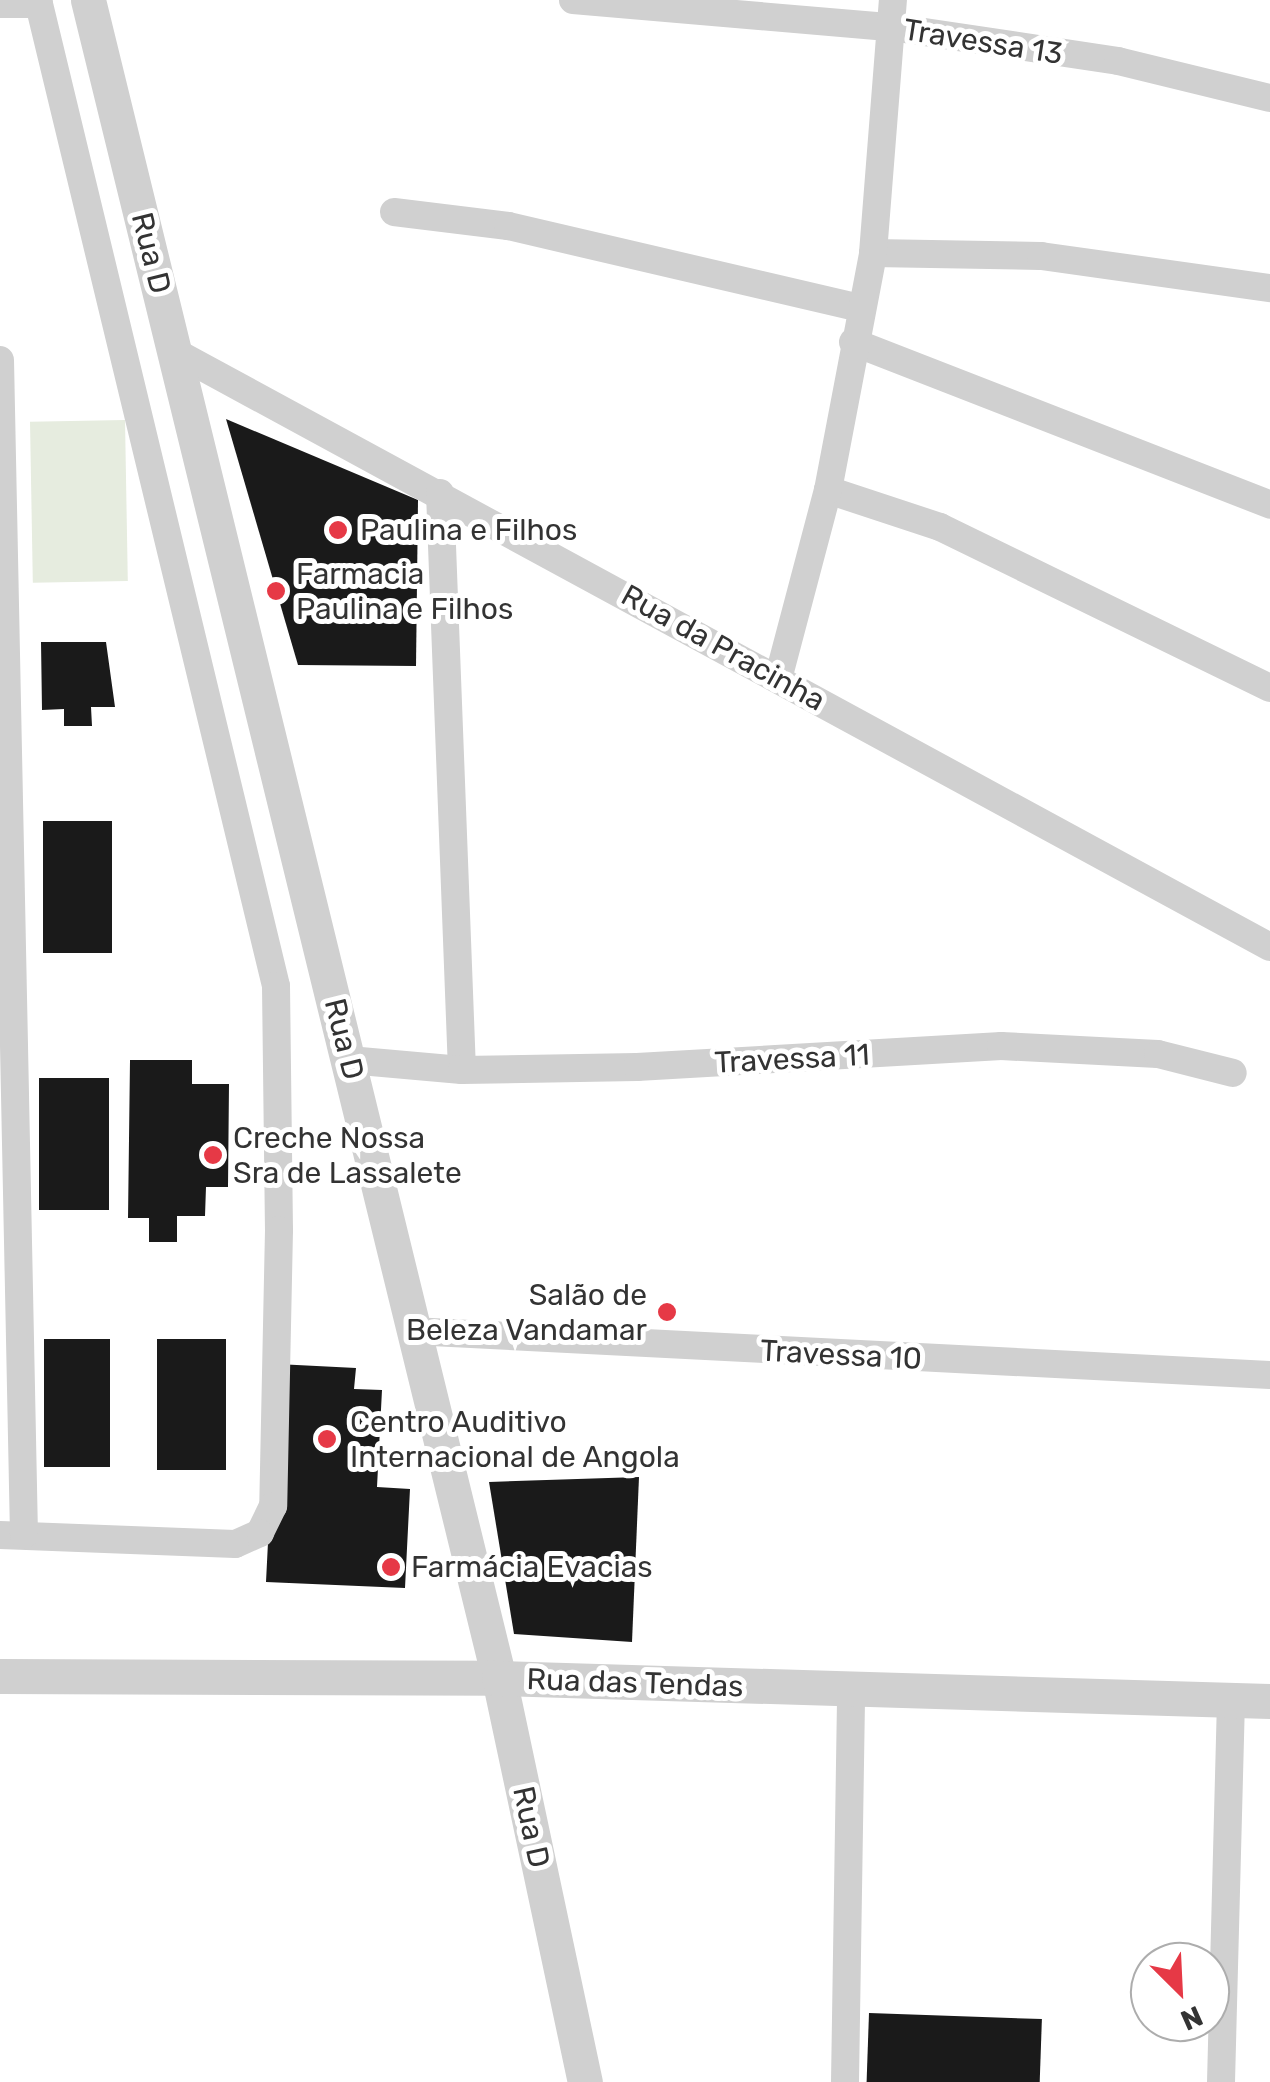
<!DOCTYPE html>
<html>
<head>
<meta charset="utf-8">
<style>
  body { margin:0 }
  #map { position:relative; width:1270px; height:2082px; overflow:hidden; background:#fff; font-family:Rubik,sans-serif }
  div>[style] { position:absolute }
  .green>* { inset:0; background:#e6ecdf; transform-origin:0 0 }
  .building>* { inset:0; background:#1a1a1a; transform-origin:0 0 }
  .minor>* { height:28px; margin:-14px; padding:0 14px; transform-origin:14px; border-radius:14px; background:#d0d0d0 }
  .tertiary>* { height:35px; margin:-17.5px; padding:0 17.5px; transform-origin:17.5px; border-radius:17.5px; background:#d0d0d0 }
  .dots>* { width:28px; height:28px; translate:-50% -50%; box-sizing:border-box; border:5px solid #fff; border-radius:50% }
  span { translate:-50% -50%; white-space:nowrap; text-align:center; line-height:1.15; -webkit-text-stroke:10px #fff; paint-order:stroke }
  .street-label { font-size:30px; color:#333 }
  .poi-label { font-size:30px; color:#333 }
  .left { translate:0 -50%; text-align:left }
  .right { translate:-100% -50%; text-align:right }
  .north { position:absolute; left:1130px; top:1942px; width:100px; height:100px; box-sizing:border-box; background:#fff; border:2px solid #adadad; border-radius:50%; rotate:156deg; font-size:28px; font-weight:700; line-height:40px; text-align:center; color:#333 }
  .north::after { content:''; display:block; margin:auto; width:35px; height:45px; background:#e63946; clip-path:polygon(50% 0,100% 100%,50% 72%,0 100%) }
</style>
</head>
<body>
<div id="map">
  <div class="green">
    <div style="left:125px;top:420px;width:161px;height:95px;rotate:89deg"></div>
  </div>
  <div class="building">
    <div style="clip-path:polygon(226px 419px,418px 500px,416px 666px,298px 665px)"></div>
    <div style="clip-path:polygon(41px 642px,106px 642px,115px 707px,91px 707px,92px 726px,64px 726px,64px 709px,42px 710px)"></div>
    <div style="left:112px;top:821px;width:132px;height:69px;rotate:90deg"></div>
    <div style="clip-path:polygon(130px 1060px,192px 1060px,192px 1084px,229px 1084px,228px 1187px,206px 1187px,205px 1216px,177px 1216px,177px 1242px,149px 1242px,149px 1218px,128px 1218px)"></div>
    <div style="left:109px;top:1078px;width:132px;height:70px;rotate:90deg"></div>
    <div style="left:110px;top:1339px;width:128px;height:66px;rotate:90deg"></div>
    <div style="left:157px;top:1339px;width:69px;height:131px"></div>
    <div style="clip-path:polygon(277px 1364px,356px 1368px,354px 1389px,382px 1390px,377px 1487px,410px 1489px,405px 1588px,266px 1582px)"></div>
    <div style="clip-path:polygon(639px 1477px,632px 1642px,514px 1634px,489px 1482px)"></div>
    <div style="left:869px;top:2013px;width:173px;height:69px;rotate:2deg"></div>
  </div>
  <div class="minor">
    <div style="left:573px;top:0;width:319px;rotate:4.9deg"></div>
    <div style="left:891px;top:27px;width:230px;rotate:8.5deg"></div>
    <div style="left:1118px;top:61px;width:156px;rotate:13.7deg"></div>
    <div style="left:0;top:4px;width:39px"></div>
    <div style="left:39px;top:4px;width:1010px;rotate:76.43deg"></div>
    <div style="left:276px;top:986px;width:244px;rotate:89.3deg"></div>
    <div style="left:279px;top:1230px;width:276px;rotate:91.2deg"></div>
    <div style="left:273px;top:1506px;width:30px;rotate:116deg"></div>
    <div style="left:260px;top:1533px;width:27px;rotate:156deg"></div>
    <div style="left:235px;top:1544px;width:235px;rotate:-177.8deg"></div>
    <div style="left:394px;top:212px;width:115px;rotate:7deg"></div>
    <div style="left:508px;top:226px;width:362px;rotate:13.1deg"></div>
    <div style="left:873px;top:253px;width:168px;rotate:1deg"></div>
    <div style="left:1041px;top:256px;width:231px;rotate:8deg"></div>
    <div style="left:853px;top:342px;width:448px;rotate:21.3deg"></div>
    <div style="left:175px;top:352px;width:1246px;rotate:28.52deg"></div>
    <div style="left:0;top:360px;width:1175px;rotate:88.83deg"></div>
    <div style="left:828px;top:490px;width:118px;rotate:18.3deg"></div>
    <div style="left:940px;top:527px;width:367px;rotate:26deg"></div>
    <div style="left:440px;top:493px;width:577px;rotate:87.82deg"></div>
    <div style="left:778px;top:679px;width:196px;rotate:-75.2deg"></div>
    <div style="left:828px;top:490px;width:241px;rotate:-79.2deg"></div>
    <div style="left:873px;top:253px;width:254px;rotate:-85.5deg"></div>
    <div style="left:349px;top:1060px;width:113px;rotate:5.1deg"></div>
    <div style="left:462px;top:1070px;width:175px;rotate:-1deg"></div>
    <div style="left:637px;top:1067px;width:365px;rotate:-3.3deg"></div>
    <div style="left:1001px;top:1046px;width:157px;rotate:2.9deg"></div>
    <div style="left:1158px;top:1054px;width:77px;rotate:14.2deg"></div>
    <div style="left:412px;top:1331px;width:859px;rotate:2.94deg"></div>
    <div style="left:845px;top:2082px;width:389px;rotate:-89.1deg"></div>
    <div style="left:1221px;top:2082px;width:381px;rotate:-88.5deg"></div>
  </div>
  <div class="tertiary">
    <div style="left:88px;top:0;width:1728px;rotate:76.24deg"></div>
    <div style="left:499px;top:1678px;width:413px;rotate:78deg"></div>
    <div style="left:0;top:1676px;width:499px;rotate:0.2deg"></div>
    <div style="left:499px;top:1678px;width:771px;rotate:1.71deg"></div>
  </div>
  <div class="dots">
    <div style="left:338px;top:530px;background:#e63946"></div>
    <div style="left:276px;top:591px;background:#e63946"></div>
    <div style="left:213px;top:1155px;background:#e63946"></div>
    <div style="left:667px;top:1312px;background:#e63946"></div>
    <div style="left:327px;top:1439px;background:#e63946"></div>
    <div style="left:391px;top:1567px;background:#e63946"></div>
  </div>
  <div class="street-label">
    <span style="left:983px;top:42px;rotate:9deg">Travessa 13</span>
    <span style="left:151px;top:253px;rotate:76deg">Rua D</span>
    <span style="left:723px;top:648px;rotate:29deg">Rua da Pracinha</span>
    <span style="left:344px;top:1039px;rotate:76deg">Rua D</span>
    <span style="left:792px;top:1059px;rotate:-3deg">Travessa 11</span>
    <span style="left:841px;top:1355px;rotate:3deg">Travessa 10</span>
    <span style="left:635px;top:1683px;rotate:2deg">Rua das Tendas</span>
    <span style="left:531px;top:1827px;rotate:78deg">Rua D</span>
  </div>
  <div class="poi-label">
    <span class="left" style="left:360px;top:530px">Paulina e Filhos</span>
    <span class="left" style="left:296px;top:591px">Farmacia<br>Paulina e Filhos</span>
    <span class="left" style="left:233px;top:1155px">Creche Nossa<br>Sra de Lassalete</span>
    <span class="right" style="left:647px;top:1312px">Salão de<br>Beleza Vandamar</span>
    <span class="left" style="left:350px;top:1439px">Centro Auditivo<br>Internacional de Angola</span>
    <span class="left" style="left:411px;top:1567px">Farmácia Evacias</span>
  </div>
  <div class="north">N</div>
</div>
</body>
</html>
